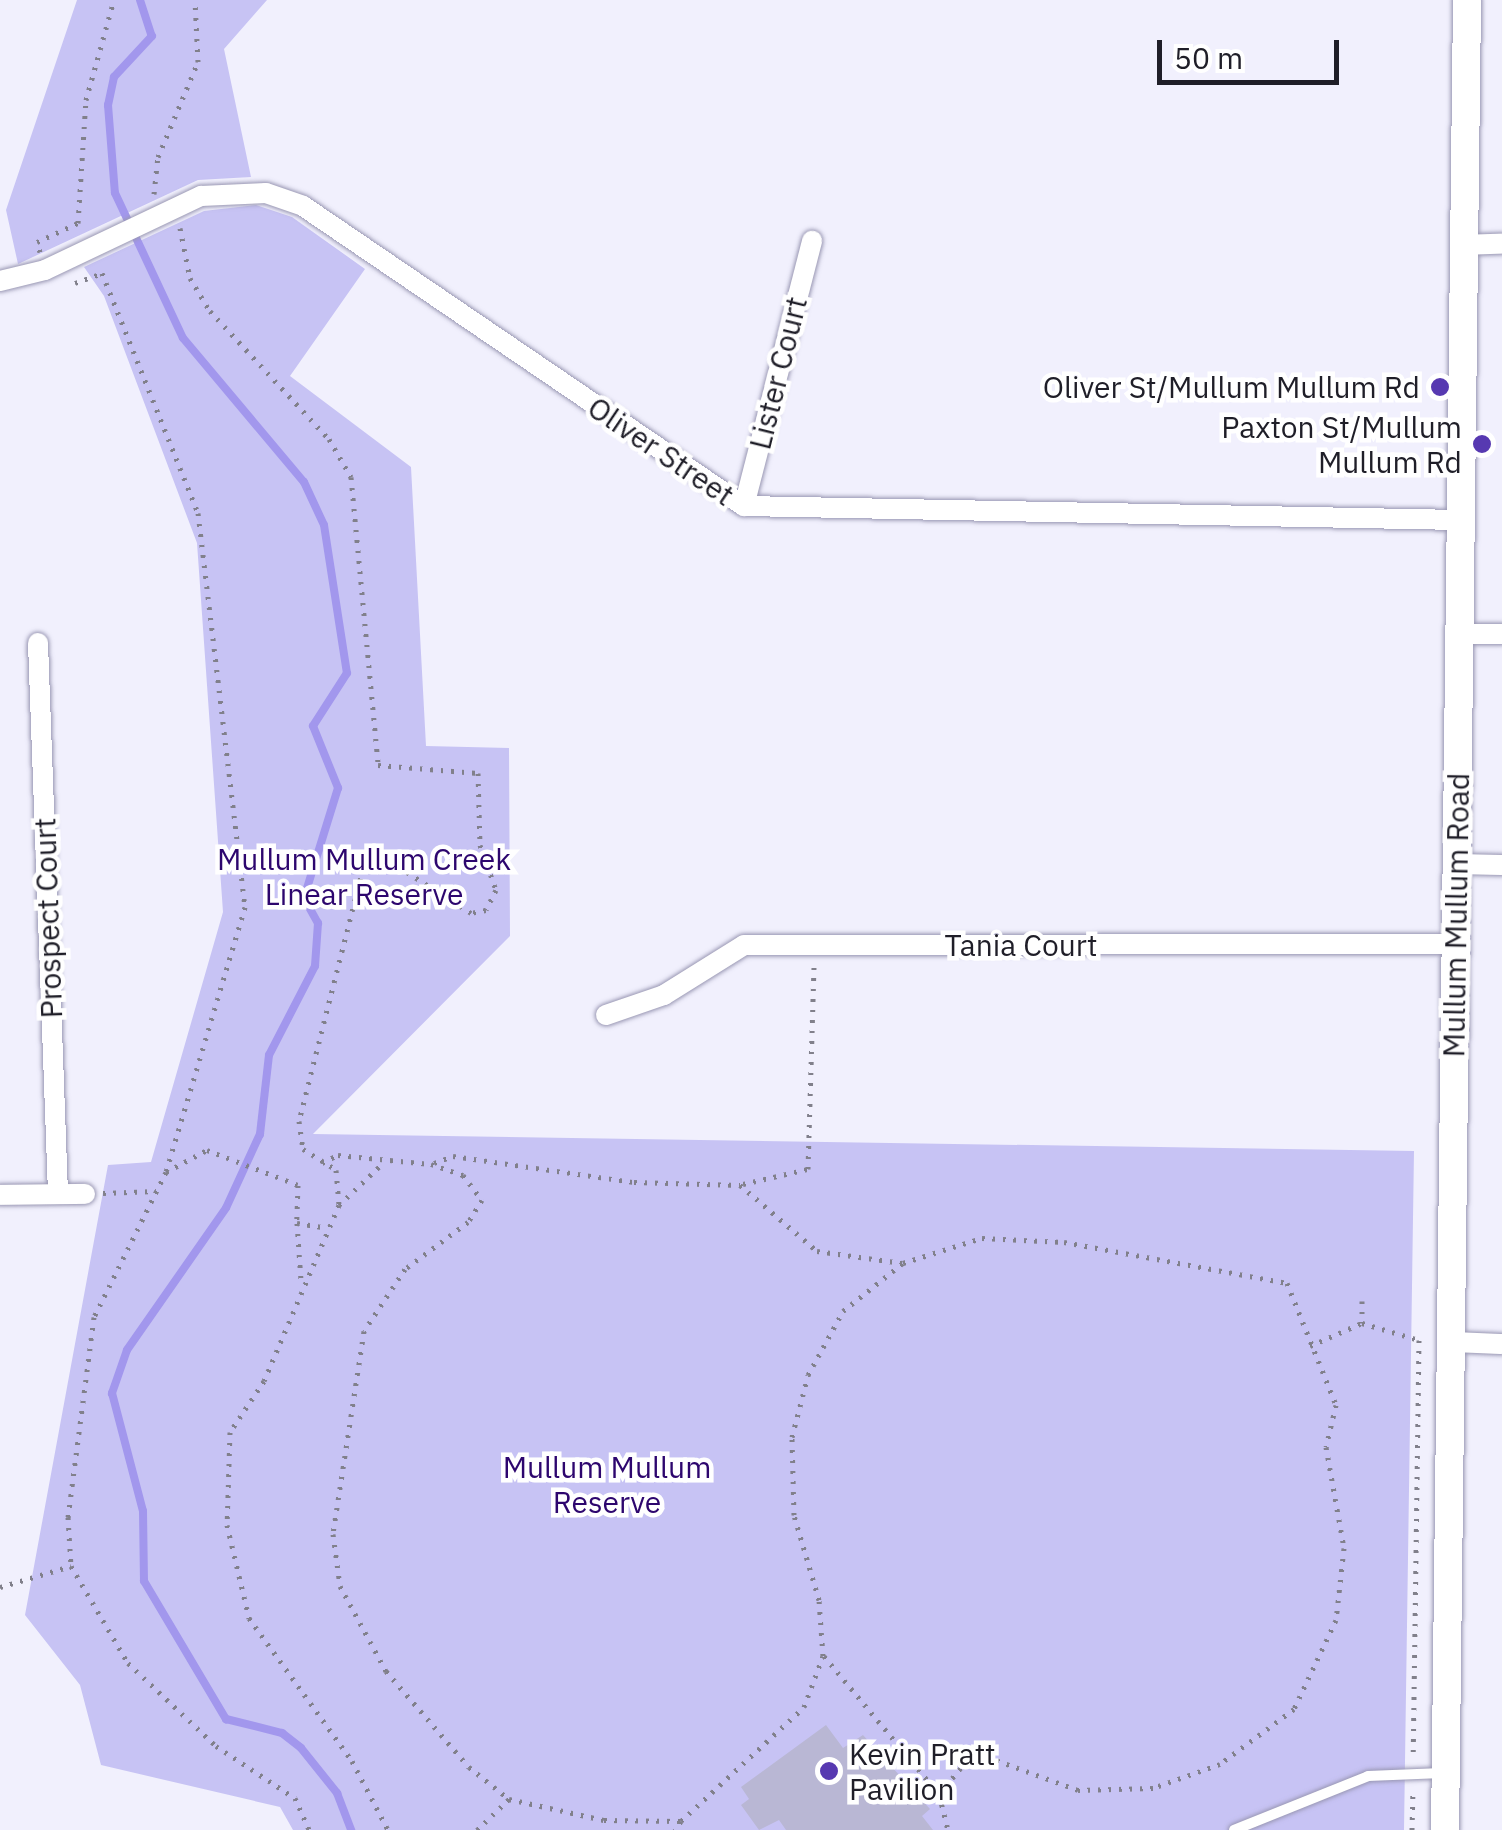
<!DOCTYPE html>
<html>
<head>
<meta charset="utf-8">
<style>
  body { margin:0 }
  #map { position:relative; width:1502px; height:1830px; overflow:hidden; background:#f1f0fd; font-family:"IBM Plex Sans",sans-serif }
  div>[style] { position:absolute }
  .green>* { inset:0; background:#c7c3f4 }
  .stream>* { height:8px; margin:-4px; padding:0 4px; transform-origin:4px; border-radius:4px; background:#a297ed }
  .building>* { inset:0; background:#b9b7d4 }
  .path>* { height:5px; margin-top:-2.5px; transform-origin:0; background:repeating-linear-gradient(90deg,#81808b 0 2.5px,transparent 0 10.5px) }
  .roads { filter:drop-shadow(0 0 2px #9997b3) drop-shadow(0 0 2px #9997b3) }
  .lane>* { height:10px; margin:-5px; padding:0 5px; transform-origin:5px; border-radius:5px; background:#fff }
  .street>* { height:20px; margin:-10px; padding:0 10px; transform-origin:10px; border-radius:10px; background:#fff }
  .secondary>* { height:28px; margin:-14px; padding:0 14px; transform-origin:14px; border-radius:14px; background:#fff }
  .dots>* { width:28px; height:28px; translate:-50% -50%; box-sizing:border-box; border:5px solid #fff; border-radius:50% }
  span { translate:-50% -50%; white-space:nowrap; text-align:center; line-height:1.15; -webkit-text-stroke:9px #fff; paint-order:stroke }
  .street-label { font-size:30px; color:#1f1e28 }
  .poi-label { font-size:30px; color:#1f1e28 }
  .right { translate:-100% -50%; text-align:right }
  .left { translate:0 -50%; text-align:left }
  .park-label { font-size:30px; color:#2d066e }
  .scale { position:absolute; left:1157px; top:40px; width:182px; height:45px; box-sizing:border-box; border:5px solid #1f1e28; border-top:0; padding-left:12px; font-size:30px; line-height:35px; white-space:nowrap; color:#1f1e28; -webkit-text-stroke:8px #fff; paint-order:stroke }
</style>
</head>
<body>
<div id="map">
  <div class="green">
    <div style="clip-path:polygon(77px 0,267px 0,224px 49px,251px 177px,198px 180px,18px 264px,6px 210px)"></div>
    <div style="clip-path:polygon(256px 205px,292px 217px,365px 269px,290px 376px,411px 467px,426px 746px,509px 748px,510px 936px,313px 1134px,1414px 1151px,1404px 1830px,293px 1830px,280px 1807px,101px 1765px,80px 1685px,25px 1615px,108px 1165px,151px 1162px,223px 912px,197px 543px,104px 296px,84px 267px,204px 211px)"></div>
  </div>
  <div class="stream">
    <div style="left:140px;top:0;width:38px;rotate:72deg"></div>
    <div style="left:152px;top:36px;width:56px;rotate:132.8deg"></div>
    <div style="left:114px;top:77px;width:29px;rotate:102deg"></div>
    <div style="left:108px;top:105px;width:88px;rotate:85.5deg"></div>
    <div style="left:115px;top:193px;width:160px;rotate:64.9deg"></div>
    <div style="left:183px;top:338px;width:188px;rotate:50deg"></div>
    <div style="left:304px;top:482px;width:47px;rotate:65.1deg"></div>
    <div style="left:324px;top:525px;width:150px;rotate:81.2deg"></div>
    <div style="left:347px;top:673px;width:63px;rotate:122.7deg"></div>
    <div style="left:313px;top:726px;width:67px;rotate:68deg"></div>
    <div style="left:338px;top:788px;width:115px;rotate:107.2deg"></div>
    <div style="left:304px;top:898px;width:29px;rotate:61deg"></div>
    <div style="left:318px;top:923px;width:43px;rotate:94deg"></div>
    <div style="left:315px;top:966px;width:100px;rotate:117.3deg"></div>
    <div style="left:269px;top:1055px;width:80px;rotate:96.5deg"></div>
    <div style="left:260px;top:1134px;width:81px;rotate:114.7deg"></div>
    <div style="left:226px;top:1208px;width:173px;rotate:124.9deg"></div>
    <div style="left:127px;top:1350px;width:46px;rotate:109.2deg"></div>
    <div style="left:112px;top:1393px;width:122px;rotate:75.3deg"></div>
    <div style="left:143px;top:1511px;width:70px;rotate:89.2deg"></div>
    <div style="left:144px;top:1581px;width:161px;rotate:59.3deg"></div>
    <div style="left:226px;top:1719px;width:58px;rotate:14deg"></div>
    <div style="left:282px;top:1733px;width:24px;rotate:38deg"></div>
    <div style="left:301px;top:1748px;width:58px;rotate:51.3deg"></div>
    <div style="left:337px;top:1793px;width:40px;rotate:69deg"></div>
  </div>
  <div class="building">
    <div style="clip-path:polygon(826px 1725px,843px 1748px,863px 1735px,930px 1809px,922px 1816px,933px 1830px,786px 1830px,779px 1820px,759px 1830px,741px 1805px,749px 1799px,741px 1787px)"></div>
  </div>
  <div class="path">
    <div style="left:154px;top:194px;width:37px;rotate:-84deg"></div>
    <div style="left:158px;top:157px;width:103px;rotate:-67.2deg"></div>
    <div style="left:198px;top:62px;width:62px;rotate:-92.8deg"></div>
    <div style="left:180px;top:228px;width:51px;rotate:78.7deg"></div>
    <div style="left:190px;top:278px;width:39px;rotate:59deg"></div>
    <div style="left:210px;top:311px;width:175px;rotate:47.1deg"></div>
    <div style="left:329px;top:439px;width:44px;rotate:59.9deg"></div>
    <div style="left:351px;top:477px;width:289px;rotate:84.6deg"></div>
    <div style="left:378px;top:765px;width:100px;rotate:4.6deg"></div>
    <div style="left:478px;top:773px;width:72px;rotate:88.4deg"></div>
    <div style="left:480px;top:845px;width:48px;rotate:70.4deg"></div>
    <div style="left:496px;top:890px;width:22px;rotate:117deg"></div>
    <div style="left:486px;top:910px;width:15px;rotate:169deg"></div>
    <div style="left:471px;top:913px;width:102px;rotate:-147.4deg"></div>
    <div style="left:385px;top:858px;width:24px;rotate:156deg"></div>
    <div style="left:363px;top:868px;width:261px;rotate:104.2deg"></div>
    <div style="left:299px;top:1121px;width:28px;rotate:82deg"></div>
    <div style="left:303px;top:1149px;width:39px;rotate:32deg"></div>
    <div style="left:336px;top:1170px;width:35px;rotate:85deg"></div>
    <div style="left:339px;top:1205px;width:191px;rotate:113.1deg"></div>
    <div style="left:264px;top:1381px;width:61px;rotate:123.7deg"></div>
    <div style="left:230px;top:1432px;width:93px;rotate:91.8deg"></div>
    <div style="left:227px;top:1525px;width:96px;rotate:76.7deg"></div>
    <div style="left:249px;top:1618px;width:176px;rotate:54.2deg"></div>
    <div style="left:352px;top:1761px;width:78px;rotate:62.4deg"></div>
    <div style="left:40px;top:252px;width:10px;rotate:-107deg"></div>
    <div style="left:37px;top:242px;width:45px;rotate:-24.9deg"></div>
    <div style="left:78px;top:223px;width:123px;rotate:-86.3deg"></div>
    <div style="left:86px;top:100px;width:104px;rotate:-74.4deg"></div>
    <div style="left:75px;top:283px;width:29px;rotate:-20deg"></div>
    <div style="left:102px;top:273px;width:258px;rotate:68.2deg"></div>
    <div style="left:198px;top:513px;width:397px;rotate:83.2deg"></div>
    <div style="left:245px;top:907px;width:277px;rotate:106.6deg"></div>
    <div style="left:166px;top:1172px;width:162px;rotate:116.4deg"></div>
    <div style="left:94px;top:1317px;width:202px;rotate:97.4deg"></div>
    <div style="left:68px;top:1517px;width:49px;rotate:86.5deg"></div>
    <div style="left:71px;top:1566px;width:113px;rotate:59.6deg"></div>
    <div style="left:128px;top:1663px;width:121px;rotate:43.3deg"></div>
    <div style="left:216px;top:1746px;width:95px;rotate:33.4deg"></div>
    <div style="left:295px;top:1798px;width:35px;rotate:66deg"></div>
    <div style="left:322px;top:1163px;width:18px;rotate:-27deg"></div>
    <div style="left:338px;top:1155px;width:93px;rotate:5.5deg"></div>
    <div style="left:431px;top:1164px;width:34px;rotate:19deg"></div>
    <div style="left:463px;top:1175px;width:31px;rotate:53deg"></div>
    <div style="left:482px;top:1200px;width:26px;rotate:122deg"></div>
    <div style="left:468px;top:1222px;width:79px;rotate:143.3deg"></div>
    <div style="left:405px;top:1269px;width:74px;rotate:123.5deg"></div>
    <div style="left:364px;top:1331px;width:205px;rotate:98.7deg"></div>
    <div style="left:333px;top:1534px;width:52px;rotate:82.3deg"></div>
    <div style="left:340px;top:1586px;width:97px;rotate:61.6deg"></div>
    <div style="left:386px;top:1671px;width:127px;rotate:49.2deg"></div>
    <div style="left:469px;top:1767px;width:51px;rotate:38.7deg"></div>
    <div style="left:434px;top:1163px;width:20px;rotate:-20deg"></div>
    <div style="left:453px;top:1156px;width:183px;rotate:8.2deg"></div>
    <div style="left:634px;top:1182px;width:106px;rotate:1.6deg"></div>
    <div style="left:740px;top:1185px;width:101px;rotate:40.6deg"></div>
    <div style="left:817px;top:1251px;width:86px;rotate:8deg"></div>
    <div style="left:166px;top:1172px;width:47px;rotate:-28.2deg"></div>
    <div style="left:207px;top:1150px;width:97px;rotate:21deg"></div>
    <div style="left:298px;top:1185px;width:38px;rotate:92deg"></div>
    <div style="left:297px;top:1223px;width:30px;rotate:9deg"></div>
    <div style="left:743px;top:1184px;width:67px;rotate:-13deg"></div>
    <div style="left:808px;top:1169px;width:202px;rotate:-88.3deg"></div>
    <div style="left:103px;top:1193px;width:53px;rotate:-2.2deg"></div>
    <div style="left:339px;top:1205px;width:59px;rotate:-43.6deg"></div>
    <div style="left:297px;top:1223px;width:57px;rotate:86deg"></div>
    <div style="left:1362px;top:1301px;width:22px;rotate:90deg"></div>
    <div style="left:1310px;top:1346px;width:57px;rotate:-23.9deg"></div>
    <div style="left:1362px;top:1323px;width:59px;rotate:16.6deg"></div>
    <div style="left:1419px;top:1340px;width:418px;rotate:90.8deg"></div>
    <div style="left:0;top:1587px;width:74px;rotate:-16.5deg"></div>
    <div style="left:824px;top:1656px;width:180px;rotate:50.2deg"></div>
    <div style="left:939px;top:1794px;width:37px;rotate:76deg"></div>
    <div style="left:681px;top:1821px;width:168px;rotate:-42.8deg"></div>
    <div style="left:804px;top:1707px;width:54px;rotate:-69.6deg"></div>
    <div style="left:823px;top:1656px;width:56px;rotate:-94.1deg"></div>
    <div style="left:819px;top:1600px;width:89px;rotate:-106.4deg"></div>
    <div style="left:794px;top:1515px;width:78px;rotate:-91.5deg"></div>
    <div style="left:792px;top:1437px;width:64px;rotate:-75.5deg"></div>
    <div style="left:808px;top:1375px;width:73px;rotate:-61.3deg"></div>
    <div style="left:843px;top:1311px;width:77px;rotate:-38.7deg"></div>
    <div style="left:903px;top:1263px;width:83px;rotate:-17.6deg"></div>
    <div style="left:982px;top:1238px;width:82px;rotate:2.8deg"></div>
    <div style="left:1064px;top:1242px;width:227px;rotate:10.4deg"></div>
    <div style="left:1287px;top:1283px;width:131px;rotate:68.1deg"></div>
    <div style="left:1336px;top:1405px;width:43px;rotate:103.4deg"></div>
    <div style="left:1326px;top:1447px;width:103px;rotate:79.9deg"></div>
    <div style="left:1344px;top:1548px;width:72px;rotate:96.3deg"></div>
    <div style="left:1336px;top:1620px;width:98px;rotate:115.3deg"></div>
    <div style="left:1294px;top:1709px;width:92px;rotate:143.4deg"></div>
    <div style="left:1220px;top:1764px;width:71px;rotate:160.3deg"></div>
    <div style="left:1153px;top:1788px;width:75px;rotate:178.5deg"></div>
    <div style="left:1078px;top:1790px;width:111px;rotate:-159.9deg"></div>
    <div style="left:974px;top:1752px;width:55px;rotate:129.8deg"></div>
    <div style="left:477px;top:1830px;width:45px;rotate:-44.1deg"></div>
    <div style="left:509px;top:1799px;width:97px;rotate:12.5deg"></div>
    <div style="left:604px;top:1820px;width:77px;rotate:0.7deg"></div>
    <div style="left:681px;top:1821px;width:11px;rotate:124deg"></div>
    <div style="left:1412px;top:1830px;width:41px;rotate:-88.6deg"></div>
  </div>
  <div class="roads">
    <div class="lane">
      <div style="left:1234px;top:1830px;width:144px;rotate:-21.9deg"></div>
      <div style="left:1368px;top:1776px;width:74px;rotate:-2.3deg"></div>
    </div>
    <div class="street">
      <div style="left:1464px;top:245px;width:38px;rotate:-2deg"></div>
      <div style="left:0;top:281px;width:46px;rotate:-13.7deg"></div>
      <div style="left:45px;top:270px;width:173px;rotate:-25.4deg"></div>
      <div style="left:201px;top:196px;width:65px;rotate:-2.6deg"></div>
      <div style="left:266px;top:193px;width:39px;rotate:19deg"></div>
      <div style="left:303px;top:206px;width:533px;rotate:34.23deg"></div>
      <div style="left:744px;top:506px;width:718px;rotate:1.12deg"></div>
      <div style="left:744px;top:506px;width:274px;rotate:-75.6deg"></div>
      <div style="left:1460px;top:634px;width:42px"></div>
      <div style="left:38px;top:643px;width:550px;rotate:87.92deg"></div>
      <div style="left:1456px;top:864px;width:46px;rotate:1.2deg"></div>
      <div style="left:606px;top:1015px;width:61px;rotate:-19deg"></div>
      <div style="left:664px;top:995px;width:94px;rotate:-32deg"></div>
      <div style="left:744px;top:945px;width:710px;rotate:-0.08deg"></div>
      <div style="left:0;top:1195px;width:85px;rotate:-0.7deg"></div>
      <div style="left:1452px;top:1342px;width:50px;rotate:2.3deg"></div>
    </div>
    <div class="secondary">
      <div style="left:1445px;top:1830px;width:1830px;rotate:-89.31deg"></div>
    </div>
  </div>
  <div class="dots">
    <div style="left:1440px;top:387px;background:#5739b1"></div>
    <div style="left:1482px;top:444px;background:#5739b1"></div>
    <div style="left:829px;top:1771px;background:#5739b1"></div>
  </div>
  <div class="street-label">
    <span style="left:778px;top:373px;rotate:-76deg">Lister Court</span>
    <span style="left:661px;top:451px;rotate:34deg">Oliver Street</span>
    <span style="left:1456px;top:915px;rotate:-89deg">Mullum Mullum Road</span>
    <span style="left:48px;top:918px;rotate:-92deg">Prospect Court</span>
    <span style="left:1021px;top:945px">Tania Court</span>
  </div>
  <div class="poi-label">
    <span class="right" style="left:1420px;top:387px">Oliver St/Mullum Mullum Rd</span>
    <span class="right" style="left:1462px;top:444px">Paxton St/Mullum<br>Mullum Rd</span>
    <span class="left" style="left:849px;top:1771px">Kevin Pratt<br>Pavilion</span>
  </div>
  <div class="park-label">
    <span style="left:364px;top:876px">Mullum Mullum Creek<br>Linear Reserve</span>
    <span style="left:607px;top:1484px">Mullum Mullum<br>Reserve</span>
  </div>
  <div class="scale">50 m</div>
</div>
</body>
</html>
